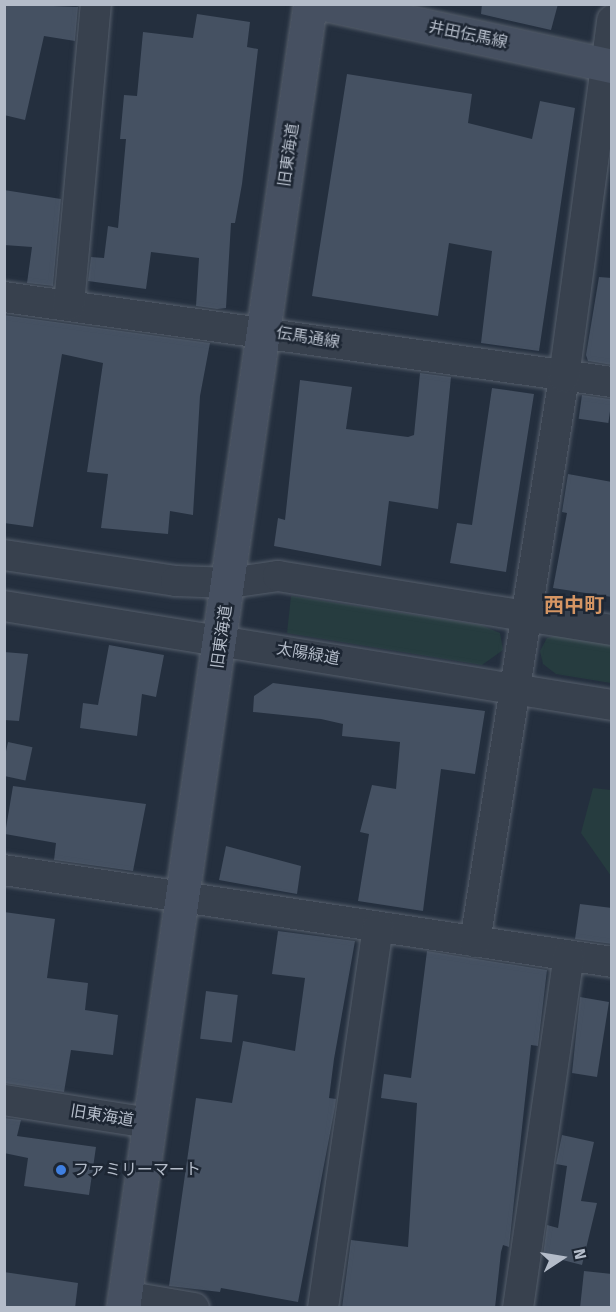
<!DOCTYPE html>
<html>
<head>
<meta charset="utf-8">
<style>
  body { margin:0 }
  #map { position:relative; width:616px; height:1312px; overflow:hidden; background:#242f3e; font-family:"Fira Sans","Noto Sans JP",sans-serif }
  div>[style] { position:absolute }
  .green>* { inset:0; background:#263c3f }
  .building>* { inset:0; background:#455162; transform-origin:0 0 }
  .roads { filter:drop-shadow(0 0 2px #565f6c) drop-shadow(0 0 2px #565f6c) }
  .street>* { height:30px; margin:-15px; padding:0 15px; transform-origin:15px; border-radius:15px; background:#38414e }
  .secondary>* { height:33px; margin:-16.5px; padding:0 16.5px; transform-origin:16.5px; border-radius:16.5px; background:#465061 }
  .dots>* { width:16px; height:16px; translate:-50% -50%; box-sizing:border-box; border:3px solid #1d2633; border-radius:50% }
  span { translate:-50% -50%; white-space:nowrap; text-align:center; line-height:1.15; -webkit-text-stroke:5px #1d2633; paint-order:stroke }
  .street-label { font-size:16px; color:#b4bcc9 }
  .poi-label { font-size:16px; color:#b4bcc9 }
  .left { translate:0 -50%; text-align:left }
  .quarter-label { font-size:20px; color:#d59563; font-weight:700 }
  .frame { position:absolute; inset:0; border:6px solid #b4bcc9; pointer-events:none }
  .north { position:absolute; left:532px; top:1228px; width:60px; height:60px; -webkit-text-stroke:4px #1d2633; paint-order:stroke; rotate:78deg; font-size:16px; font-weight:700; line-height:24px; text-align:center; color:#b4bcc9 }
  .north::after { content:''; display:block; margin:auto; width:21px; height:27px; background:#b4bcc9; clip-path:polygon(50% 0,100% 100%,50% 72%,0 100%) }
</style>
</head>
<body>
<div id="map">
  <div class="green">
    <div style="clip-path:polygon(291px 596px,481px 625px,500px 633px,503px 650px,482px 665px,287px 633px)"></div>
    <div style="clip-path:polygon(563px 634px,611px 641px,611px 683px,556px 674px,543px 664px,540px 651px,547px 638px)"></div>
    <div style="clip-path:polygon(593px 788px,611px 790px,611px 876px,581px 833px)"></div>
  </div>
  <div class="building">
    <div style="clip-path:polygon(4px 4px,78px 7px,75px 41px,44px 36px,25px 120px,4px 115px)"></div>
    <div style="clip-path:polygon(482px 4px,558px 4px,551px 30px,481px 14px)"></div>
    <div style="clip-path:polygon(197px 14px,250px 22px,247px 47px,258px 49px,242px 184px,235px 223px,231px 223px,226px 308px,217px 309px,196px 306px,199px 258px,151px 252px,146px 289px,88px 281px,91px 257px,104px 258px,108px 226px,118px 228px,126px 139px,120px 139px,124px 95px,137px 96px,143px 32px,193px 38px)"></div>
    <div style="clip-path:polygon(347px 74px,472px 94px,468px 123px,532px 139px,540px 101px,575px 108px,539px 351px,481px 343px,492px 251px,449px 243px,438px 316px,312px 296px)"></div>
    <div style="clip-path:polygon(4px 190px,61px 199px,53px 286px,27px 283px,32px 247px,4px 245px)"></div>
    <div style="clip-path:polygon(599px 277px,612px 278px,612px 365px,588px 361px,586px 355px)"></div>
    <div style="clip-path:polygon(4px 315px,210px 343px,200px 396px,193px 515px,170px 511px,168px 534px,101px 528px,108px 474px,87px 472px,103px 363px,62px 354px,33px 527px,4px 523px)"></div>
    <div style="clip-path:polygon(420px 373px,451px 377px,438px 509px,389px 501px,381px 566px,274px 546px,278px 518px,285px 520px,300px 380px,352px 387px,346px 429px,408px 437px,414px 435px)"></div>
    <div style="clip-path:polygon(492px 388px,534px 394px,506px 572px,450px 563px,457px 523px,472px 525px)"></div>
    <div style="left:582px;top:395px;width:30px;height:24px;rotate:8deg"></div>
    <div style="clip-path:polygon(568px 474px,612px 482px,612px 597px,553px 588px,567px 513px,562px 512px)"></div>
    <div style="clip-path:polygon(109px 645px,164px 655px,156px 697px,142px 694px,137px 736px,80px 728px,83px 703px,98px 705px)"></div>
    <div style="clip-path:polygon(4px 652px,28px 654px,19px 721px,4px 720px)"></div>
    <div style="clip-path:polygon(273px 683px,485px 711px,475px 774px,441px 769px,423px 911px,358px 901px,369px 834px,360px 832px,372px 785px,396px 789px,400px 742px,342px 736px,343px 724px,321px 719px,253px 712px,254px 696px)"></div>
    <div style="left:8px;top:742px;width:25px;height:34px;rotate:12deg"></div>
    <div style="clip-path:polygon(13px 786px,146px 804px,133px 871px,54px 860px,56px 843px,5px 834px)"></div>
    <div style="clip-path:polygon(226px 846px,301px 866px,297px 894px,219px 880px)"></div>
    <div style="clip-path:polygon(580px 904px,612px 908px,612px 944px,575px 939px)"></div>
    <div style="clip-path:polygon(4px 912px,55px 919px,47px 978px,88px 983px,85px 1010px,118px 1015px,113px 1055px,71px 1050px,64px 1092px,4px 1083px)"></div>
    <div style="clip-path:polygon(278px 931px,355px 941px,334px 1059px,329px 1098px,336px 1099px,335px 1107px,298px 1302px,221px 1288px,220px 1292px,169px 1286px,196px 1098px,232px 1103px,243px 1041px,295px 1051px,305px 978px,272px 974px)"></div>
    <div style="clip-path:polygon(427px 951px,547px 970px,538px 1046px,531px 1045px,509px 1247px,503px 1245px,501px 1252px,495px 1308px,342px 1308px,351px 1240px,408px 1247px,417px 1103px,381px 1098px,384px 1074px,411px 1078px)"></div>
    <div style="left:206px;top:991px;width:32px;height:48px;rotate:7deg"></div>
    <div style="clip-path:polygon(580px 997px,609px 1002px,597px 1077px,572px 1073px)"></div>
    <div style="clip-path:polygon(4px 1118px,21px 1120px,17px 1136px,96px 1147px,89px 1195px,24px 1186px,28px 1158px,4px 1153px)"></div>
    <div style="clip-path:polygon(562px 1135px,594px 1142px,581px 1201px,597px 1203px,582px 1265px,543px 1255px,547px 1225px,558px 1228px,567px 1166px,556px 1164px)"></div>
    <div style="clip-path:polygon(584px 1271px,612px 1274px,612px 1308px,580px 1308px)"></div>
    <div style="clip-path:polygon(4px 1272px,78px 1283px,75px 1308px,4px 1308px)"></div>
  </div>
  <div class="roads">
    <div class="street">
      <div style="left:4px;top:297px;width:614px;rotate:7.96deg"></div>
      <div style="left:69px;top:305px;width:302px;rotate:-84.9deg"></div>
      <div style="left:4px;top:555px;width:174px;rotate:8.6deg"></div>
      <div style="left:176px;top:581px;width:54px;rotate:2.1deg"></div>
      <div style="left:230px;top:583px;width:49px;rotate:-8.3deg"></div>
      <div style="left:278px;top:576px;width:338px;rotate:9.2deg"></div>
      <div style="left:4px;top:606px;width:616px;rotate:9.25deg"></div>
      <div style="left:4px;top:870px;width:615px;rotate:8.6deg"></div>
      <div style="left:475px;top:942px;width:572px;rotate:-81.05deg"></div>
      <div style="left:564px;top:377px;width:360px;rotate:-82.3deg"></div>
      <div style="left:4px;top:1100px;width:147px;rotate:9deg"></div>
      <div style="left:124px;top:1296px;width:71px;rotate:9.7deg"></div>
      <div style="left:323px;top:1308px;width:384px;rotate:-81.8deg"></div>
      <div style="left:518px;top:1308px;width:356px;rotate:-81.8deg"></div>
    </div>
    <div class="secondary">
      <div style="left:325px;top:4px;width:294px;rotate:12.2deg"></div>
      <div style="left:123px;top:1308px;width:1317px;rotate:-81.84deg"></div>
    </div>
  </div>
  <div class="dots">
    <div style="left:61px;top:1170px;background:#3f7fe0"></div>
  </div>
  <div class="street-label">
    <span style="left:468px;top:35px;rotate:12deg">井田伝馬線</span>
    <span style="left:289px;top:155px;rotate:-82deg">旧東海道</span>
    <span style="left:308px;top:338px;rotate:9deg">伝馬通線</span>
    <span style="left:222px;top:637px;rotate:-82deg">旧東海道</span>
    <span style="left:308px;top:654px;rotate:10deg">太陽緑道</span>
    <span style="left:102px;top:1116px;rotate:9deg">旧東海道</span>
  </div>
  <div class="poi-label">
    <span class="left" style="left:73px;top:1170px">ファミリーマート</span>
  </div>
  <div class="quarter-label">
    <span style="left:574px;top:605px">西中町</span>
  </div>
  <div class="frame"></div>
  <div class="north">N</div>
</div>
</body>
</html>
